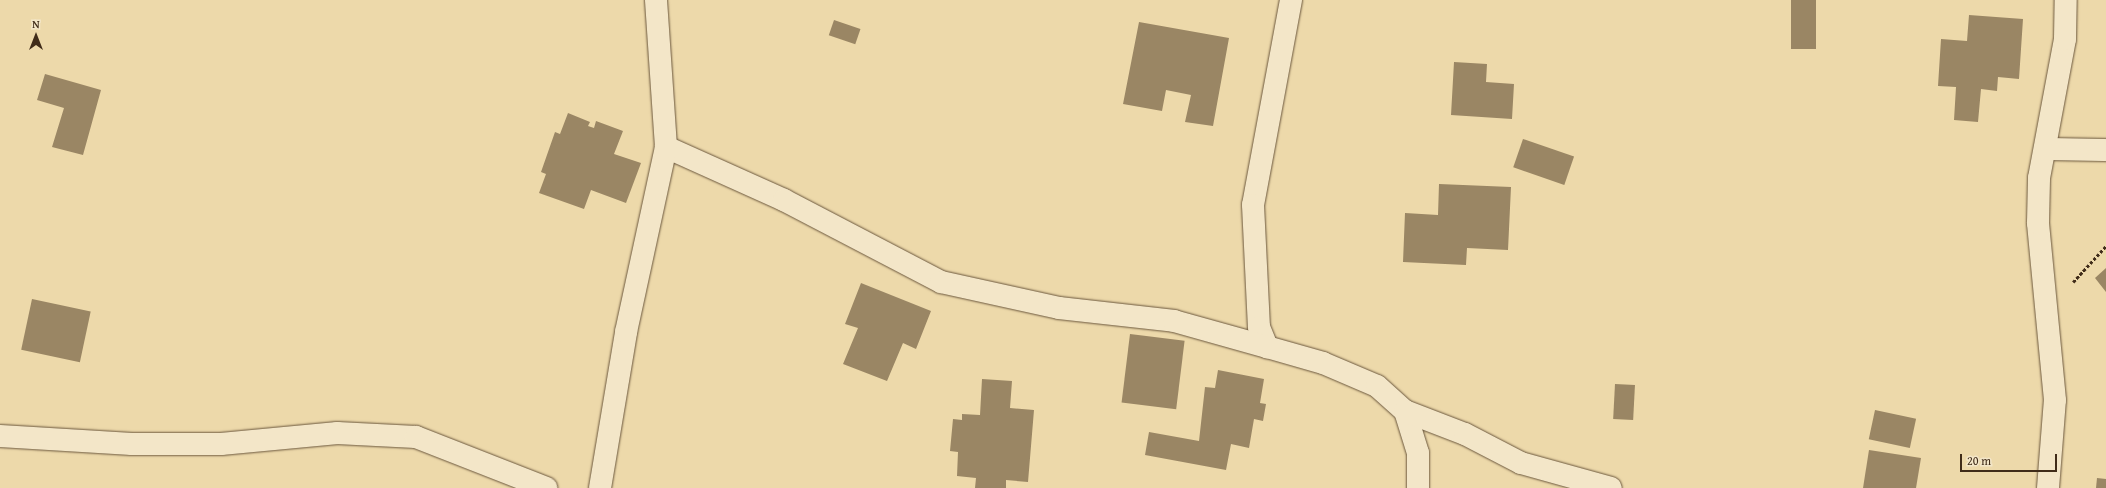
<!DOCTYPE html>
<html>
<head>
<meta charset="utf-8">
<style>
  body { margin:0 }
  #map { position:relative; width:2106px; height:488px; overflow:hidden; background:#edd9aa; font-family:"Gentium Book Plus",serif }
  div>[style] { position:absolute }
  .building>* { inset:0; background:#9a8664; transform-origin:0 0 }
  .path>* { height:2.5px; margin-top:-1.25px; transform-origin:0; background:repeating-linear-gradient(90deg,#402c19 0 3px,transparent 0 5px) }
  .roads { filter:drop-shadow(0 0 1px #6b573d) drop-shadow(0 0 1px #6b573d) }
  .minor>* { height:22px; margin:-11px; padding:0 11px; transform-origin:11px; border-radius:11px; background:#f3e6c8 }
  span { translate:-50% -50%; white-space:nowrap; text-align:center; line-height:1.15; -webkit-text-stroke:4px #f3e6c8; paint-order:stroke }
  .north { position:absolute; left:16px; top:16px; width:40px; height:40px; -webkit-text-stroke:3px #f3e6c8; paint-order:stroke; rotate:0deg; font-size:11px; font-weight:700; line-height:16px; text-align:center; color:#402c19 }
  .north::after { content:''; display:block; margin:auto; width:14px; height:18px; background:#402c19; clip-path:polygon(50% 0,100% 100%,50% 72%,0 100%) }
  .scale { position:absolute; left:1960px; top:454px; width:97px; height:18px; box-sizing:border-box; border:2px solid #402c19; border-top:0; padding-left:5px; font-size:12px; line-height:14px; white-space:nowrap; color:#402c19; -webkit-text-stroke:3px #f3e6c8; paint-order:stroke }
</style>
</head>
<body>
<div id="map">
  <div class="building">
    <div style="left:1791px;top:0;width:25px;height:49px"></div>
    <div style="clip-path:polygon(1969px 15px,2023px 19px,2019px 79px,1998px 77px,1997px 91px,1981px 89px,1978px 122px,1954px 120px,1956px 87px,1938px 86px,1941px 39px,1967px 41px)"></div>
    <div style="left:834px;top:20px;width:28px;height:16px;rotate:19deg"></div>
    <div style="clip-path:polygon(1139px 22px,1229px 38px,1213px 126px,1185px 122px,1191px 95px,1166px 90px,1162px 111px,1123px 104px)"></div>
    <div style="clip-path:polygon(1454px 62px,1487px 64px,1486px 82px,1514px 84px,1512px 119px,1451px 115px)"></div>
    <div style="clip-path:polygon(45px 74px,101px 90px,83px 155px,52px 147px,64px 108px,37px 100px)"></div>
    <div style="clip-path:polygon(568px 113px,590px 122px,588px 126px,594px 128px,596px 121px,623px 131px,614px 154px,641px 163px,626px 203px,591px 190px,584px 209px,539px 193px,546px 174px,541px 172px,555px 132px,560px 134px)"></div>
    <div style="left:1523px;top:139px;width:54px;height:30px;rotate:19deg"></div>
    <div style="clip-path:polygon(1439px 184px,1511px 187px,1508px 250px,1467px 248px,1466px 265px,1403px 262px,1405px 213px,1438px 215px)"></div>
    <div style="clip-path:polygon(2106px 268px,2106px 292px,2095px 278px)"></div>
    <div style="clip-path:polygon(861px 283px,931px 311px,916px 349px,903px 343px,887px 381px,843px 364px,858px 328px,845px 324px)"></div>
    <div style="left:32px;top:299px;width:60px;height:52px;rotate:12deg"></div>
    <div style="left:1130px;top:334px;width:55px;height:69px;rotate:7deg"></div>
    <div style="clip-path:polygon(1218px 370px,1264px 379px,1260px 403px,1266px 404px,1263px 421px,1254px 419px,1249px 448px,1231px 444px,1226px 470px,1145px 455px,1149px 432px,1199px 441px,1205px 387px,1215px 388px)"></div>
    <div style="clip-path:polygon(982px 379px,1012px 381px,1010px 408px,1034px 410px,1028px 482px,1006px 480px,1006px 488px,975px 488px,976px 478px,957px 476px,958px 452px,950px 451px,953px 419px,962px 420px,962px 414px,980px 415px)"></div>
    <div style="left:1615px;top:384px;width:20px;height:35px;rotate:3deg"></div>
    <div style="left:1875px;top:410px;width:42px;height:30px;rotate:12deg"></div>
    <div style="clip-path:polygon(1869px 450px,1921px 458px,1916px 488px,1863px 488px)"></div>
    <div style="clip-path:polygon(2097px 478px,2106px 479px,2106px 488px,2096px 488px)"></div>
  </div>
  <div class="path">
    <div style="left:2073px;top:282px;width:49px;rotate:-47.5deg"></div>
  </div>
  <div class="roads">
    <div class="minor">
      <div style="left:1291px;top:0;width:208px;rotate:100.5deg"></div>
      <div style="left:1253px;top:205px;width:122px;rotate:87.2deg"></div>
      <div style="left:1259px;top:327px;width:22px;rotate:68deg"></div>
      <div style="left:1267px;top:347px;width:58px;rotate:15.9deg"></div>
      <div style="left:1323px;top:363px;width:59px;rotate:23.1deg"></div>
      <div style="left:1377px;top:386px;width:38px;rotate:42deg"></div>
      <div style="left:1405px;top:411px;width:44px;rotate:72.8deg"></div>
      <div style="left:1418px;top:453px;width:35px;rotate:90deg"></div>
      <div style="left:666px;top:147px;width:129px;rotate:24.2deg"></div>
      <div style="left:784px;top:200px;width:177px;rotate:27.6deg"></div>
      <div style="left:941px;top:282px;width:121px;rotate:12.4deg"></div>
      <div style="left:1059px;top:308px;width:116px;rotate:6.4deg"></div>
      <div style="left:1174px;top:321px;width:97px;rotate:15.6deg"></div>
      <div style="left:2047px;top:149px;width:59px;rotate:1deg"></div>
      <div style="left:1405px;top:411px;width:64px;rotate:21deg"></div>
      <div style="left:1465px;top:434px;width:63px;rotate:27.4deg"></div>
      <div style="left:1521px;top:463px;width:93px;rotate:15.5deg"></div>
      <div style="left:0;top:436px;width:132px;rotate:3.5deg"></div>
      <div style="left:132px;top:444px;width:89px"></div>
      <div style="left:221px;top:444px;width:117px;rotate:-5.4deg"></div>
      <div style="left:337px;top:433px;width:79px;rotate:2.9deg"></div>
      <div style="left:416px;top:437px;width:140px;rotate:21.4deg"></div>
      <div style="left:600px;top:488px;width:158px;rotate:-80.5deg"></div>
      <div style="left:626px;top:332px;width:189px;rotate:-77.8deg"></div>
      <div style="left:666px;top:147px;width:147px;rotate:-93.9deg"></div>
      <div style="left:2048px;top:488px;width:88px;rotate:-85.5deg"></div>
      <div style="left:2055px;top:400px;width:178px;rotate:-95.5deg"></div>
      <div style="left:2038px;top:223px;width:45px;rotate:-88.7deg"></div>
      <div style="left:2039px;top:178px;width:141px;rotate:-79.4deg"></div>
      <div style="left:2065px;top:39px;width:39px;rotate:-89deg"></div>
    </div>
  </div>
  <div class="north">N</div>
  <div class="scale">20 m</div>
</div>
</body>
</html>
